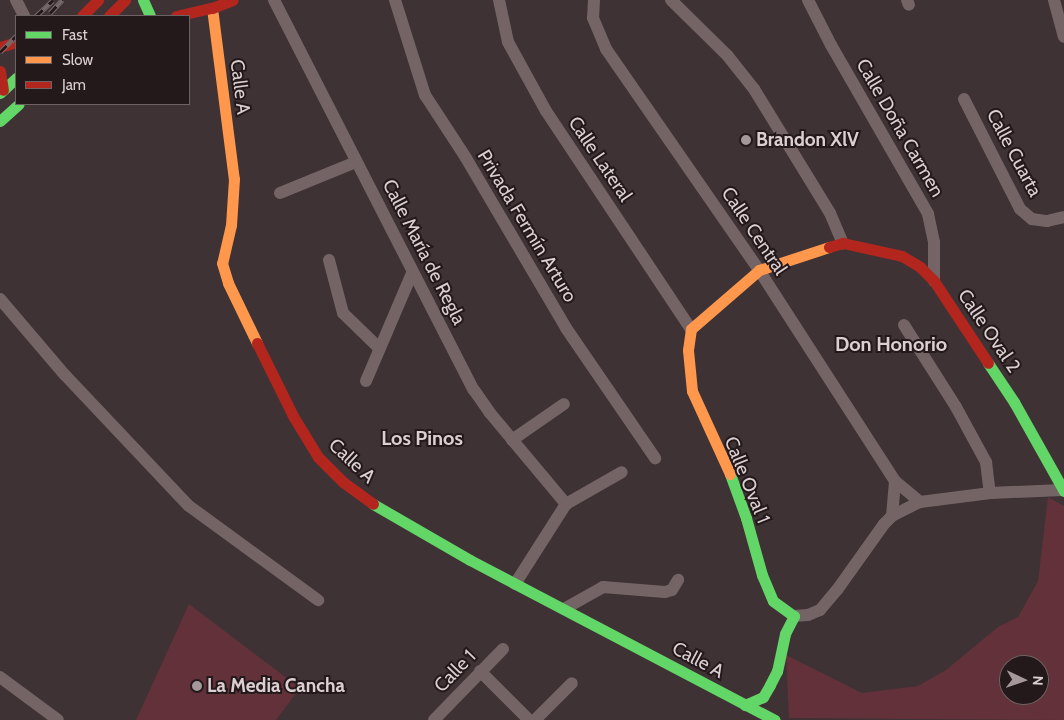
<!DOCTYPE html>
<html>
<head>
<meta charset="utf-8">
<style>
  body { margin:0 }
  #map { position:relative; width:1064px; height:720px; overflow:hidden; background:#3e3234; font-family:Cabin,sans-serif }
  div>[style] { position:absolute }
  .green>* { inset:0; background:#62313a }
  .street>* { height:12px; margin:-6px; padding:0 6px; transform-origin:6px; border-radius:6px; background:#746466 }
  .fast>* { height:11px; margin:-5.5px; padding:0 5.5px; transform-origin:5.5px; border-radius:5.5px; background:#63d668 }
  .slow>* { height:11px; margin:-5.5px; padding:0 5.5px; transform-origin:5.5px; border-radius:5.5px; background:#ff974d }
  .jam>* { height:11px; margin:-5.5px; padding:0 5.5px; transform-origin:5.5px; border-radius:5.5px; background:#b3261e }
  .rail>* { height:5px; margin-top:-2.5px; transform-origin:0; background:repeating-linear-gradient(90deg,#23191b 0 9px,#75696b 0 18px); box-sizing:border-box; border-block:1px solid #75696b }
  .dots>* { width:14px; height:14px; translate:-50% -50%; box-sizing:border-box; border:2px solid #23191b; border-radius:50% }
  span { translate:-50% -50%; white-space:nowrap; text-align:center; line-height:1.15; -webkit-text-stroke:4px #23191b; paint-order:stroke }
  .street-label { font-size:19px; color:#dccfd1 }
  .poi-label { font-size:19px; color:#dccfd1; font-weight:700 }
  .left { translate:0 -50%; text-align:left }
  .neighbourhood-label { font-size:20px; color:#dccfd1; font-weight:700 }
  .legend { position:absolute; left:15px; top:15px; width:175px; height:90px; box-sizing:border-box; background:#23191b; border:1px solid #6d6264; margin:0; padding:6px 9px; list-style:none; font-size:15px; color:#dccfd1 }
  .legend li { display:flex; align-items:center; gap:10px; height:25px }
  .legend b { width:25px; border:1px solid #6d6264 }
  .north { position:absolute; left:999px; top:655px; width:50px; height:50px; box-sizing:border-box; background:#23191b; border:1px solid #6d6264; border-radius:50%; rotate:93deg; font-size:14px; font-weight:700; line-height:20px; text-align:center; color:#dccfd1 }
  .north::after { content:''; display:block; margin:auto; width:18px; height:22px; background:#a5989a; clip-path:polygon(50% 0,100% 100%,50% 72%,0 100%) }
</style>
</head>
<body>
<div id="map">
  <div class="green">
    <div style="clip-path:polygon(evenodd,1048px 497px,1064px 506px,1064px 720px,789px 718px,786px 655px,862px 693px,918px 686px,946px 670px,998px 627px,1018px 617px,1038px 581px,1048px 497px,1009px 665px,1039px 665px,1039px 695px,1009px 695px,1009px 665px)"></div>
    <div style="clip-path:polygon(189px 604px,300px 688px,276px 720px,136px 720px)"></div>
  </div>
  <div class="street">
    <div style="left:16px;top:0;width:18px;rotate:63deg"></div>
    <div style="left:274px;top:0;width:438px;rotate:62.9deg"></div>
    <div style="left:474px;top:390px;width:28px;rotate:55deg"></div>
    <div style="left:490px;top:413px;width:119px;rotate:50.1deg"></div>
    <div style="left:395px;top:0;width:100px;rotate:72.5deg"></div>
    <div style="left:425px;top:95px;width:75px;rotate:56.9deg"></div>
    <div style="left:466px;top:158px;width:197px;rotate:59.5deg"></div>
    <div style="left:566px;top:328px;width:158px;rotate:55.6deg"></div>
    <div style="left:499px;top:0;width:43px;rotate:77.9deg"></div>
    <div style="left:508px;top:42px;width:79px;rotate:61.2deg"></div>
    <div style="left:546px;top:111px;width:262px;rotate:56.4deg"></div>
    <div style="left:594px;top:0;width:18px;rotate:93deg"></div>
    <div style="left:593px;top:18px;width:34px;rotate:67deg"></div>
    <div style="left:606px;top:49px;width:269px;rotate:55.3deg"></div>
    <div style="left:759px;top:270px;width:251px;rotate:57.2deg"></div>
    <div style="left:895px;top:481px;width:33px;rotate:40deg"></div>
    <div style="left:671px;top:0;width:78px;rotate:44.5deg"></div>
    <div style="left:727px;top:55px;width:43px;rotate:51.5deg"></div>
    <div style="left:754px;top:89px;width:145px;rotate:58.5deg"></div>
    <div style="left:830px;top:213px;width:33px;rotate:67deg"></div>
    <div style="left:808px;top:0;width:51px;rotate:62.9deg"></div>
    <div style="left:831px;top:45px;width:195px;rotate:60.1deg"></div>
    <div style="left:928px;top:214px;width:29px;rotate:78deg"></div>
    <div style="left:934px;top:242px;width:39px;rotate:90deg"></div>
    <div style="left:907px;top:0;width:5px;rotate:68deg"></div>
    <div style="left:1054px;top:0;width:38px;rotate:75deg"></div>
    <div style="left:964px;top:99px;width:123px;rotate:63deg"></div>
    <div style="left:1020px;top:209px;width:16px;rotate:40deg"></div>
    <div style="left:1032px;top:219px;width:15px;rotate:8deg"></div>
    <div style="left:1047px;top:221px;width:17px;rotate:-13deg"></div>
    <div style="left:280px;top:193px;width:82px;rotate:-22.2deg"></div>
    <div style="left:329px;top:260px;width:55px;rotate:75.2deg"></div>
    <div style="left:343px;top:313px;width:50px;rotate:44.2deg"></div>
    <div style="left:0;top:299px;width:100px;rotate:49.5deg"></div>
    <div style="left:65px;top:375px;width:180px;rotate:46.6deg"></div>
    <div style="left:189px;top:506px;width:160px;rotate:36.1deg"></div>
    <div style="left:904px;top:325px;width:97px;rotate:57.6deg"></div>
    <div style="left:956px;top:407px;width:63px;rotate:61.4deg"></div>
    <div style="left:986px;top:462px;width:31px;rotate:83deg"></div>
    <div style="left:366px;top:381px;width:117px;rotate:-66.9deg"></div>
    <div style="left:512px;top:440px;width:63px;rotate:-34.7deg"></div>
    <div style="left:892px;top:516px;width:35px;rotate:-85deg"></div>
    <div style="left:515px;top:584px;width:95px;rotate:-57.5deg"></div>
    <div style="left:566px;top:504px;width:64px;rotate:-29.7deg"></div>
    <div style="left:564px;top:609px;width:45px;rotate:-29.4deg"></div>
    <div style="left:603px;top:587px;width:62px;rotate:4.6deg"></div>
    <div style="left:665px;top:592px;width:7px;rotate:-16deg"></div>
    <div style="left:672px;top:590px;width:12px;rotate:-59deg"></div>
    <div style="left:794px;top:616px;width:14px;rotate:-4deg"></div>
    <div style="left:808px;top:615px;width:13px;rotate:-23deg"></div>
    <div style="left:820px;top:610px;width:26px;rotate:-50deg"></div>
    <div style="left:837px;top:590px;width:81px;rotate:-54.5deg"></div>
    <div style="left:884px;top:524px;width:11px;rotate:-45deg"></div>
    <div style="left:892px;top:516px;width:31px;rotate:-27deg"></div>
    <div style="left:920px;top:502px;width:71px;rotate:-7.3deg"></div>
    <div style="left:990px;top:493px;width:72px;rotate:-2.4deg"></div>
    <div style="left:480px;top:671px;width:69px;rotate:45deg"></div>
    <div style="left:0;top:677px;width:72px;rotate:36.6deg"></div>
    <div style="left:434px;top:720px;width:99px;rotate:-45.8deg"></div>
    <div style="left:535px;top:720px;width:52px;rotate:-45deg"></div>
  </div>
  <div class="fast">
    <div style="left:143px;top:0;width:17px;rotate:66deg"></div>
    <div style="left:0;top:93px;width:22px;rotate:-43deg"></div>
    <div style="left:0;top:121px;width:25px;rotate:-42deg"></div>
    <div style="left:988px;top:363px;width:47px;rotate:56.3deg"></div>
    <div style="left:1014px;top:402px;width:102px;rotate:60.7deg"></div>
    <div style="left:730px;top:474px;width:47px;rotate:70deg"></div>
    <div style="left:746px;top:518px;width:59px;rotate:74.3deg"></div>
    <div style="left:762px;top:575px;width:28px;rotate:67deg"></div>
    <div style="left:773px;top:601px;width:26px;rotate:36deg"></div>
    <div style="left:794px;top:616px;width:20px;rotate:117deg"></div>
    <div style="left:785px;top:634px;width:38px;rotate:102deg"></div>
    <div style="left:777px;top:671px;width:16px;rotate:117deg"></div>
    <div style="left:770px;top:685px;width:14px;rotate:120deg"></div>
    <div style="left:763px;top:697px;width:20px;rotate:156deg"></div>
    <div style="left:373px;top:504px;width:112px;rotate:30deg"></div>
    <div style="left:470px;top:560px;width:344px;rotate:27.7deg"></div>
  </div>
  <div class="slow">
    <div style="left:212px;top:8px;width:172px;rotate:82.7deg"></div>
    <div style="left:234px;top:179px;width:46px;rotate:93.7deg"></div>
    <div style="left:231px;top:225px;width:39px;rotate:103deg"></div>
    <div style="left:222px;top:263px;width:21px;rotate:73deg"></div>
    <div style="left:228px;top:283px;width:67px;rotate:64.2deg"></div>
    <div style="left:730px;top:474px;width:91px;rotate:-114.6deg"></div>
    <div style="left:692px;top:391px;width:41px;rotate:-95.6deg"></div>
    <div style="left:688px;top:350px;width:21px;rotate:-82deg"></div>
    <div style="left:691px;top:329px;width:90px;rotate:-40.9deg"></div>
    <div style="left:759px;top:270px;width:74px;rotate:-18.2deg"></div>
  </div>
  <div class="jam">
    <div style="left:82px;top:16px;width:23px;rotate:-45deg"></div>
    <div style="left:109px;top:16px;width:23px;rotate:-45deg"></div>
    <div style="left:176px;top:16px;width:37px;rotate:-13deg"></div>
    <div style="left:212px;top:8px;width:22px;rotate:-21deg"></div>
    <div style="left:0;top:47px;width:17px;rotate:-17deg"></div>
    <div style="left:0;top:71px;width:19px;rotate:81deg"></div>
    <div style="left:829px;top:247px;width:15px;rotate:-16deg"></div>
    <div style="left:843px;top:243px;width:60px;rotate:12.4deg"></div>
    <div style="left:902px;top:256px;width:21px;rotate:31deg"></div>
    <div style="left:920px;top:267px;width:20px;rotate:45deg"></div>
    <div style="left:934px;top:281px;width:98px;rotate:56.6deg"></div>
    <div style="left:257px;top:343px;width:81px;rotate:63.7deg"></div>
    <div style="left:293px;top:416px;width:48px;rotate:58.6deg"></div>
    <div style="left:318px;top:457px;width:35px;rotate:45deg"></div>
    <div style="left:343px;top:482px;width:37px;rotate:36deg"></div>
  </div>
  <div class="rail">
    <div style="left:50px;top:13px;width:18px;rotate:-47deg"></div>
    <div style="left:36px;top:16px;width:23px;rotate:-43deg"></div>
    <div style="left:0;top:52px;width:23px;rotate:-45deg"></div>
  </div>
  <div class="dots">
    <div style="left:746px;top:140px;background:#a5989a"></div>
    <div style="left:197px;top:686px;background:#a5989a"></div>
  </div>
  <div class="street-label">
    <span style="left:240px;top:87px;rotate:83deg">Calle A</span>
    <span style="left:900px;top:128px;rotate:60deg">Calle Doña Carmen</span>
    <span style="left:1014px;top:153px;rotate:62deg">Calle Cuarta</span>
    <span style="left:600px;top:159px;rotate:56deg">Calle Lateral</span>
    <span style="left:527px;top:226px;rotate:59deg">Privada Fermín Arturo</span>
    <span style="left:754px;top:231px;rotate:56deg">Calle Central</span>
    <span style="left:424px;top:252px;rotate:63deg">Calle María de Regla</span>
    <span style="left:989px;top:331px;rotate:56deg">Calle Oval 2</span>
    <span style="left:352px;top:461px;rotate:43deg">Calle A</span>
    <span style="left:747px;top:480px;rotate:68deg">Calle Oval 1</span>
    <span style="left:698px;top:660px;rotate:28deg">Calle A</span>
    <span style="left:455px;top:671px;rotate:-46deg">Calle 1</span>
  </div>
  <div class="poi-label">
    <span class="left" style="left:756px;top:140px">Brandon XlV</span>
    <span class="left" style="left:207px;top:686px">La Media Cancha</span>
  </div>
  <div class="neighbourhood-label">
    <span style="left:891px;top:344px">Don Honorio</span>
    <span style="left:422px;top:438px">Los Pinos</span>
  </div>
  <ul class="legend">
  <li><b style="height:6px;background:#63d668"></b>Fast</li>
  <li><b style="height:6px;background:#ff974d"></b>Slow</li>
  <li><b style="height:6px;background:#b3261e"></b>Jam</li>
  </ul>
  <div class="north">N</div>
</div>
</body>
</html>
